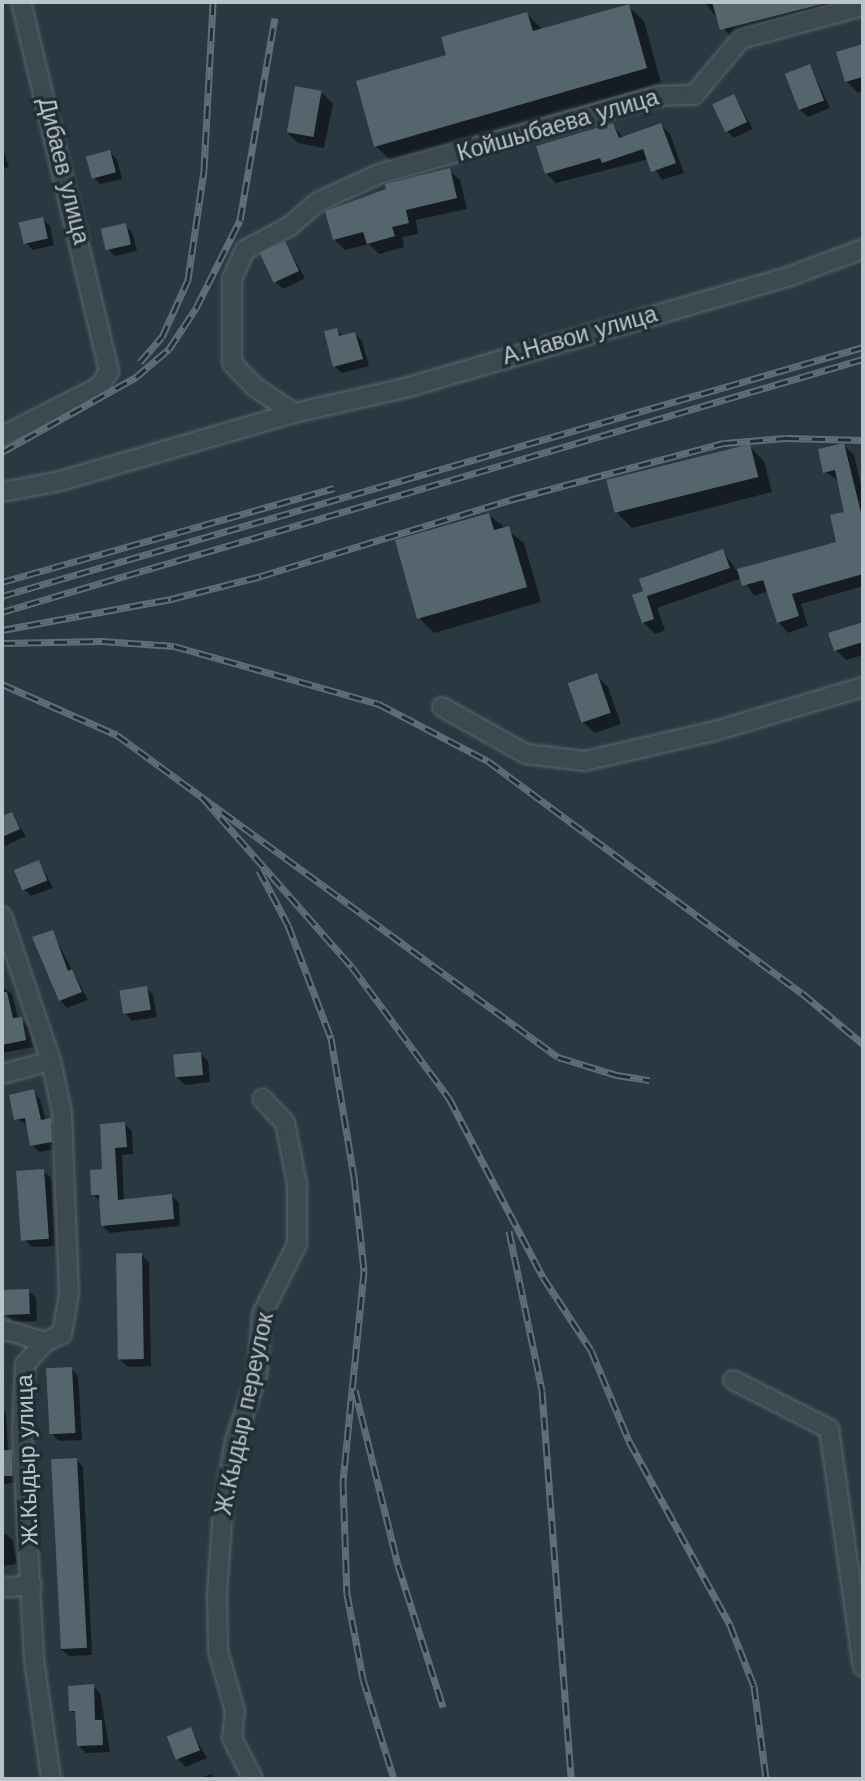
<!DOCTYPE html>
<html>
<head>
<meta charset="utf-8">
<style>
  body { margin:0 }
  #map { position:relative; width:865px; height:1781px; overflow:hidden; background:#293841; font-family:"Work Sans",sans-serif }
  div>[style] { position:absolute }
  .shadow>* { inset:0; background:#0007 }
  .building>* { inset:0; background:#54656e; transform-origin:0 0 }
  .roads { filter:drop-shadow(0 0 2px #5b676e) drop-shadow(0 0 2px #5b676e) }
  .minor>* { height:18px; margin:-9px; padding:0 9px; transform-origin:9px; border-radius:9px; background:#3d4951 }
  .rail>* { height:7px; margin-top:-3.5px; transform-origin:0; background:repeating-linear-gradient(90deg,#222e36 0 13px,#5f6e78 0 26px); box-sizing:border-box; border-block:2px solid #5f6e78 }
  span { translate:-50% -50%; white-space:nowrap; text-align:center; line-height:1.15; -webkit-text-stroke:7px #222e36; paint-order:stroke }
  .street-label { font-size:23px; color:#bac4cb }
  .frame { position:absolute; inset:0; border:4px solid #bac4cb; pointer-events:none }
</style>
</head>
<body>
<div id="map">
  <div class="shadow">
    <div style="clip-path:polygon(551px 2px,575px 2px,553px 4px)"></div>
    <div style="clip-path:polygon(705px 2px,831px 2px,835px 12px,732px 39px)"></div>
    <div style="clip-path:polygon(628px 6px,644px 21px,661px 83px,391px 161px,376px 146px,448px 56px,527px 14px,543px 30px)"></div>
    <div style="clip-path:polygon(863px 45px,863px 91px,858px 93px,846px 81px,838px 53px)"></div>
    <div style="clip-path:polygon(810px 66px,830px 108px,808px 117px,800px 110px)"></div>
    <div style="clip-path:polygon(322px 93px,333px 104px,324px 148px,298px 143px,287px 132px)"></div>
    <div style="clip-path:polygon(734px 96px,753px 129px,734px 138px,727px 131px)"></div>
    <div style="clip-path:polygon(613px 125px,623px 138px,661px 125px,670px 134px,684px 173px,662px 180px,649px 159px,556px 183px,547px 174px,539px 148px)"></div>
    <div style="clip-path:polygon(2px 146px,9px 167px,2px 169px)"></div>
    <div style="clip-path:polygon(110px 152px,117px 160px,122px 179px,100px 184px,93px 177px)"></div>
    <div style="clip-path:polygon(449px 170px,460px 180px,467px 209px,416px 220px,418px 234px,402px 237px,404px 247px,379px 254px,369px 244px,345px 250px,334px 239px)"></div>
    <div style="clip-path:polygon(42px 219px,50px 226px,54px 245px,33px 250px,26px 243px)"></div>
    <div style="clip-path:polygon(125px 225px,132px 232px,137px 251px,115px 256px,108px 249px)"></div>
    <div style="clip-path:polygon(285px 243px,305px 278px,283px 289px,276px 282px)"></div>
    <div style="clip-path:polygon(336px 330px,343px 337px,355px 334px,362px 341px,369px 366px,342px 373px,334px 366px)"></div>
    <div style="clip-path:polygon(844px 445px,854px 455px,863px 494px,863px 586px,801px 604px,808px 626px,788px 633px,778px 622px,768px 591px,754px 596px,742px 578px,657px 608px,665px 630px,655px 634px,643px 622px,634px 596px,723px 551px,737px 571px,838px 544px,846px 514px,839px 481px,825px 472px)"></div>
    <div style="clip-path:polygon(749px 446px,764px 461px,772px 492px,632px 528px,617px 513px)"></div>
    <div style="clip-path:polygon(489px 515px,524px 543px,541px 602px,434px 633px,419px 618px)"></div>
    <div style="clip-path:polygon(863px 623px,863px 655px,846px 660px,836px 650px,831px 634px)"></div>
    <div style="clip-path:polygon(596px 675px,608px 687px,621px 724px,595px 733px,583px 722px)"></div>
    <div style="clip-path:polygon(12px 814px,26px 836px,5px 846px,2px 818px)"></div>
    <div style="clip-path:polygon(39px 862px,53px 888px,31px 896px,24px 889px)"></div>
    <div style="clip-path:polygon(52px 932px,88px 1000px,67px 1008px,60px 1000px)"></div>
    <div style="clip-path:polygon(2px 987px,12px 994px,18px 1019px,29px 1026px,33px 1047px,2px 1053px)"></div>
    <div style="clip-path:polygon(146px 988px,153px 995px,157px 1017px,132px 1021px,125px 1013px)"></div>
    <div style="clip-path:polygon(200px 1053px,208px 1061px,210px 1082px,185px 1085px,177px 1078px)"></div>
    <div style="clip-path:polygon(33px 1091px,40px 1099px,46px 1121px,58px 1127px,58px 1149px,39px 1152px,32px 1145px,28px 1125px,16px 1119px)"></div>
    <div style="clip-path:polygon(125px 1124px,132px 1131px,133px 1154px,122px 1155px,124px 1201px,172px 1196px,179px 1203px,180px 1226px,110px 1233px,103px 1226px,101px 1202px,93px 1194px)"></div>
    <div style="clip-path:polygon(43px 1171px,51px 1178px,55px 1246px,32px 1247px,25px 1240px)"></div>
    <div style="clip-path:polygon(141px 1255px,149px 1262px,151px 1366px,128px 1367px,120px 1360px)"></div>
    <div style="clip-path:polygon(28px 1290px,36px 1298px,37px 1321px,14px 1322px,6px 1315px)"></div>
    <div style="clip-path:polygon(71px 1369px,78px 1376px,82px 1440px,59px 1441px,52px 1434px)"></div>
    <div style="clip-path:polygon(2px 1410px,6px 1414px,8px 1452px,18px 1460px,20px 1482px,2px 1484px)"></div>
    <div style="clip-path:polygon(76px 1459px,83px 1467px,92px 1655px,69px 1656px,61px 1649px)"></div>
    <div style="clip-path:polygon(6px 1534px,13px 1541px,17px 1564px,2px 1566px,2px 1535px)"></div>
    <div style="clip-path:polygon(93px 1686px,100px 1693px,110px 1752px,86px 1753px,79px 1746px,78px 1717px,71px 1710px)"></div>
    <div style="clip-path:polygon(190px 1729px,207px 1758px,186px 1767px,178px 1760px)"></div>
    <div style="clip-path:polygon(211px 1774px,217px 1779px,198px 1779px)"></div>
  </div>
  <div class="building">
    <div style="clip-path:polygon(712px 2px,821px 2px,822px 4px,720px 30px)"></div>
    <div style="clip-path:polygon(629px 4px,647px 68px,374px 147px,356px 81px,446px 55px,441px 37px,527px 12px,533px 31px)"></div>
    <div style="clip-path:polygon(863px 44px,863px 77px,845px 82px,836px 52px)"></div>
    <div style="left:810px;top:64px;width:39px;height:27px;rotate:69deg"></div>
    <div style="left:295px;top:86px;width:27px;height:47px;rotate:10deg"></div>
    <div style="left:734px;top:94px;width:31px;height:24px;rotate:65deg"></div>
    <div style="clip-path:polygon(613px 123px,619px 138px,661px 123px,676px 163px,651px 172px,643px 149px,602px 163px,600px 158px,545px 174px,536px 146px)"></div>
    <div style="left:110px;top:150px;width:23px;height:25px;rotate:75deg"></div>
    <div style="clip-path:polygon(450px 168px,457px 198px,406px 210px,409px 223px,392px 227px,395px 236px,367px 244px,363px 232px,333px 240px,325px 211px,386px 189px,385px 184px)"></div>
    <div style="left:43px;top:217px;width:22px;height:25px;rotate:77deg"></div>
    <div style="left:126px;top:223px;width:22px;height:26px;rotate:77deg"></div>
    <div style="left:285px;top:241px;width:33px;height:28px;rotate:65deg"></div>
    <div style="clip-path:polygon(337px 328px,339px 336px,355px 332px,363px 359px,333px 367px,324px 331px)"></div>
    <div style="clip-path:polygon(844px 443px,863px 521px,863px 574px,792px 594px,799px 616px,777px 623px,763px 580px,742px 586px,737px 569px,836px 542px,830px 515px,844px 512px,835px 470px,823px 473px,818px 449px)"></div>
    <div style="left:750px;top:444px;width:34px;height:148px;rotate:76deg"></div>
    <div style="clip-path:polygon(489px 513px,494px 530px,509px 526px,527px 587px,417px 619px,395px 540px)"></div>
    <div style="clip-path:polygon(723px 549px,730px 568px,647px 596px,654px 619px,642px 623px,632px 595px,643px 591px,639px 579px)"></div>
    <div style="clip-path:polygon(863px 622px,863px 642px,834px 651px,828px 633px)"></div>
    <div style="left:597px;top:673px;width:42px;height:31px;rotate:71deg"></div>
    <div style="clip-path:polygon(12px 812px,20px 829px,2px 837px,2px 816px)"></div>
    <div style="left:39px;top:860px;width:22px;height:27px;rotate:68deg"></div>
    <div style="clip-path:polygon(53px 930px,68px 971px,72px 969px,82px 992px,59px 1001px,32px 937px)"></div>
    <div style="left:147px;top:986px;width:24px;height:28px;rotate:81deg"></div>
    <div style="clip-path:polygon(2px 992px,7px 992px,13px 1018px,22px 1017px,26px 1040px,2px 1045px)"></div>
    <div style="left:201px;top:1052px;width:23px;height:28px;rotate:85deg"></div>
    <div style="clip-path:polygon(34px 1089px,41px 1120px,51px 1118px,52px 1142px,30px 1146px,25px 1118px,14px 1120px,9px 1095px)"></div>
    <div style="clip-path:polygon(125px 1122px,127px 1147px,115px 1148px,118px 1200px,172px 1194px,174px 1219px,101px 1226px,99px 1195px,91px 1195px,90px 1170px,102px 1169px,100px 1124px)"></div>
    <div style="left:44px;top:1169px;width:70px;height:28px;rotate:86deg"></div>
    <div style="left:142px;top:1253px;width:106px;height:26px;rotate:89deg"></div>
    <div style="left:29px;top:1289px;width:25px;height:26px;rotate:88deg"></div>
    <div style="left:72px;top:1367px;width:66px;height:26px;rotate:87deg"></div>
    <div style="left:12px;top:1450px;width:26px;height:10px;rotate:88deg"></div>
    <div style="left:77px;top:1458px;width:190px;height:26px;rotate:87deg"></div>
    <div style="clip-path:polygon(94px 1684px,95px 1720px,102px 1720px,103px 1745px,77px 1746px,75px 1711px,69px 1711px,68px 1686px)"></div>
    <div style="left:191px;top:1727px;width:25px;height:26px;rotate:69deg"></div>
  </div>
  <div class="roads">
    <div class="minor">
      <div style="left:294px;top:413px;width:47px;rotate:-146.3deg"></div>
      <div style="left:255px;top:387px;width:33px;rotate:-134deg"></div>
      <div style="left:232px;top:363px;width:84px;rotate:-90deg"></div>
      <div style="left:232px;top:279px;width:32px;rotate:-66deg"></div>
      <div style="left:245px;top:250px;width:51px;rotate:-28.1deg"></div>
      <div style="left:290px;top:226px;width:37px;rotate:-41deg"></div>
      <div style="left:318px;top:202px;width:67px;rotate:-24.7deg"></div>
      <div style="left:379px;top:174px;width:291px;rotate:-15.6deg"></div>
      <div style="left:659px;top:96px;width:35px;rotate:-2deg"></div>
      <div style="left:694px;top:95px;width:73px;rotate:-50deg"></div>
      <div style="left:741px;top:39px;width:126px;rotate:-15.1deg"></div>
      <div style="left:2px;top:436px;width:109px;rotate:-26.8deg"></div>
      <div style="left:99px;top:387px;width:19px;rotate:-58deg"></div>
      <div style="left:109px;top:371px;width:379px;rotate:-103.4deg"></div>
      <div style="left:2px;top:492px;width:59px;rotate:-10.7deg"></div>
      <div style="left:60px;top:481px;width:244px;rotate:-16.2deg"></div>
      <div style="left:294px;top:413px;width:114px;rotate:-12.7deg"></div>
      <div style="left:405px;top:388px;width:404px;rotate:-16.2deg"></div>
      <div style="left:793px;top:275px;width:75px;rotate:-20.4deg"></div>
      <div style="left:442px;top:707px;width:96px;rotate:29.2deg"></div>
      <div style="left:526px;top:754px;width:59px;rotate:6.8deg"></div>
      <div style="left:585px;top:761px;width:133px;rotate:-13deg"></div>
      <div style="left:715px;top:731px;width:154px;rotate:-16.6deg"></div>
      <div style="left:2px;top:916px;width:153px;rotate:71.3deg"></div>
      <div style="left:51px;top:1061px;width:52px;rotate:77.8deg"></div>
      <div style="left:62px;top:1112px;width:181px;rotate:87.8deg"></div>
      <div style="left:69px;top:1293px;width:42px;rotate:99.7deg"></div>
      <div style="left:62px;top:1334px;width:19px;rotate:155deg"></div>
      <div style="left:45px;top:1342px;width:30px;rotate:132deg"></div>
      <div style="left:25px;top:1364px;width:66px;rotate:92.6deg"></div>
      <div style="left:22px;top:1430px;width:229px;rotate:87deg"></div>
      <div style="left:34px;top:1659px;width:121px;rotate:81.9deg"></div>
      <div style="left:2px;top:1074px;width:51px;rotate:-14.9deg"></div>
      <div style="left:2px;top:1329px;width:45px;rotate:16.8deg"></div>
      <div style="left:733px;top:1380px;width:108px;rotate:27deg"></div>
      <div style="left:829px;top:1429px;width:240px;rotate:81.9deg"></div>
      <div style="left:2px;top:1588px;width:30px;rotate:-6deg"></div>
      <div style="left:253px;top:1779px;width:46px;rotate:-117.1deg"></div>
      <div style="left:232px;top:1738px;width:27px;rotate:-84deg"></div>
      <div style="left:235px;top:1711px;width:62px;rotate:-105.8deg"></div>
      <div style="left:218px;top:1651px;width:58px;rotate:-91deg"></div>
      <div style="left:217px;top:1593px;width:83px;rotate:-85.9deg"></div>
      <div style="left:223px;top:1510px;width:71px;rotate:-80.3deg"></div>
      <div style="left:235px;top:1440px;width:68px;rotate:-71deg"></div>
      <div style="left:257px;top:1376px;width:62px;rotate:-85.4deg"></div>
      <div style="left:262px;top:1314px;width:78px;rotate:-63.4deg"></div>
      <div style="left:297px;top:1244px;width:60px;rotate:-90deg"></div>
      <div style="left:297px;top:1184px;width:62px;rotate:-101.1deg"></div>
      <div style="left:285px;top:1123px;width:33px;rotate:-133deg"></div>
    </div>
  </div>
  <div class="rail">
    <div style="left:140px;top:362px;width:33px;rotate:-49deg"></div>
    <div style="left:162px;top:337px;width:63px;rotate:-65.5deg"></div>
    <div style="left:188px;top:280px;width:111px;rotate:-81.7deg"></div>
    <div style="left:204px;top:170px;width:168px;rotate:-86.9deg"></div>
    <div style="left:2px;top:452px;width:154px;rotate:-29.2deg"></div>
    <div style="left:136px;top:377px;width:43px;rotate:-40.3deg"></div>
    <div style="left:169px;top:349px;width:49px;rotate:-56.6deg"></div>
    <div style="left:196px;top:308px;width:98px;rotate:-63.4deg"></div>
    <div style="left:240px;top:220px;width:205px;rotate:-80.2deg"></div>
    <div style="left:2px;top:582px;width:345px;rotate:-15.8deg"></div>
    <div style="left:2px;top:596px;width:896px;rotate:-16.13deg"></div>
    <div style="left:2px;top:612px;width:897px;rotate:-16.38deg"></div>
    <div style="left:2px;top:630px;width:172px;rotate:-10.4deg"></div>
    <div style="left:171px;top:599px;width:93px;rotate:-14.3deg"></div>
    <div style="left:261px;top:576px;width:264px;rotate:-17deg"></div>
    <div style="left:513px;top:499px;width:218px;rotate:-14.9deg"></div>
    <div style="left:724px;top:443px;width:62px;rotate:-4.6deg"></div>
    <div style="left:786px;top:438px;width:77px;rotate:1.5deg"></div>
    <div style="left:2px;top:643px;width:100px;rotate:-1.1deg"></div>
    <div style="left:102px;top:641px;width:72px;rotate:4deg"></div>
    <div style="left:174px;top:646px;width:213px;rotate:15.8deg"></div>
    <div style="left:379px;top:704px;width:123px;rotate:27.6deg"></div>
    <div style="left:488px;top:761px;width:390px;rotate:36.5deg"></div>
    <div style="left:802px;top:993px;width:80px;rotate:39.9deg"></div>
    <div style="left:2px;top:684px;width:126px;rotate:23.9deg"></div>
    <div style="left:117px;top:735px;width:546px;rotate:36.14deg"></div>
    <div style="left:558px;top:1057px;width:62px;rotate:17deg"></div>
    <div style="left:617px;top:1075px;width:33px;rotate:9deg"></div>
    <div style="left:203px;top:798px;width:225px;rotate:48.6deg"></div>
    <div style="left:352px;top:967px;width:163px;rotate:53.5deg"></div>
    <div style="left:449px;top:1098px;width:202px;rotate:62.3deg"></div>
    <div style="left:543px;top:1277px;width:87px;rotate:56.7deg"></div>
    <div style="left:591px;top:1350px;width:99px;rotate:67.3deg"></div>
    <div style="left:629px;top:1441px;width:210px;rotate:61.2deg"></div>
    <div style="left:730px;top:1625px;width:66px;rotate:68.5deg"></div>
    <div style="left:754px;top:1686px;width:94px;rotate:82.6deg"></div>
    <div style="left:259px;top:870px;width:62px;rotate:62.2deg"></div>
    <div style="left:288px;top:925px;width:121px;rotate:69.2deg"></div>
    <div style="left:331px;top:1038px;width:141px;rotate:80.6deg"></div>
    <div style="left:354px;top:1177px;width:95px;rotate:83.9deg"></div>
    <div style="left:364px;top:1271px;width:212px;rotate:95.7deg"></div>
    <div style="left:343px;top:1482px;width:112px;rotate:88deg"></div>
    <div style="left:347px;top:1594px;width:86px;rotate:79.3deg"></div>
    <div style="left:363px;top:1679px;width:105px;rotate:72.8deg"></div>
    <div style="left:509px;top:1231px;width:163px;rotate:78.3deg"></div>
    <div style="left:542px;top:1391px;width:389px;rotate:85.7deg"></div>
    <div style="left:355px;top:1390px;width:180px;rotate:76.2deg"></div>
    <div style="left:398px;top:1565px;width:149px;rotate:72.4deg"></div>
  </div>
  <div class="street-label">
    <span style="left:558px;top:126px;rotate:-16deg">Койшыбаева улица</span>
    <span style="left:63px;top:171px;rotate:76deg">Дибаев улица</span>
    <span style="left:580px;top:336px;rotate:-16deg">А.Навои улица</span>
    <span style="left:245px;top:1414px;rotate:-78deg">Ж.Кыдыр переулок</span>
    <span style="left:28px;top:1460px;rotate:-92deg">Ж.Кыдыр улица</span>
  </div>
  <div class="frame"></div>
</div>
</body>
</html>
